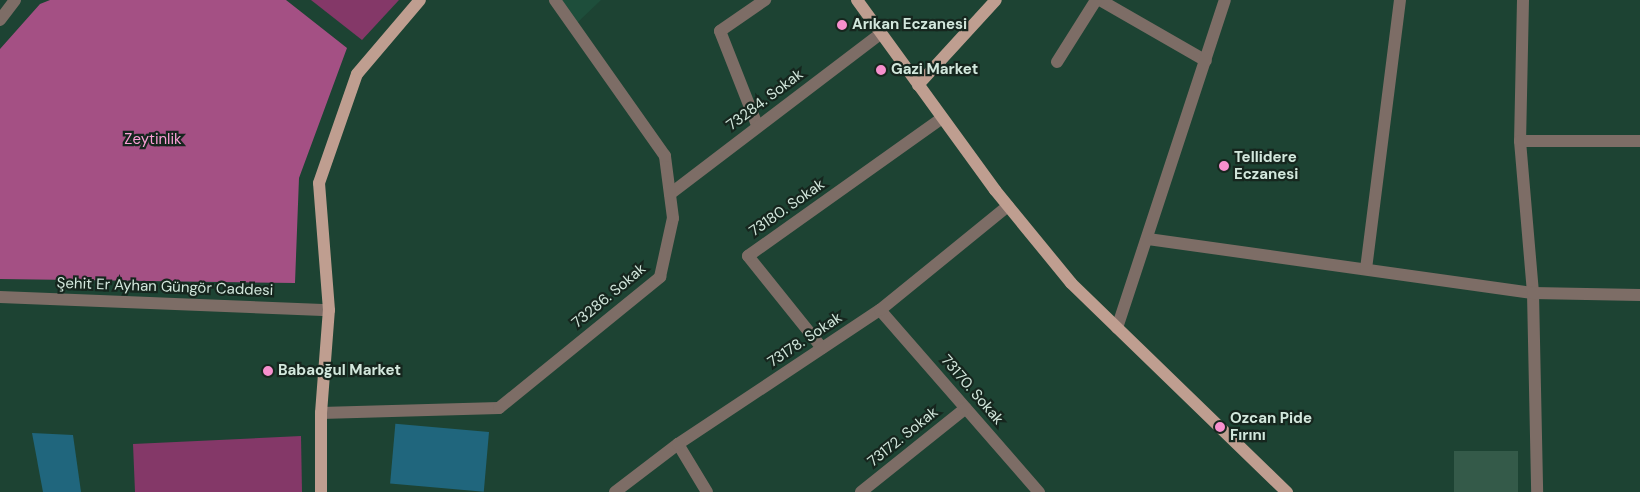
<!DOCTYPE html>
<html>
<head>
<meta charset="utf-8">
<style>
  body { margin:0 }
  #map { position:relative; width:1640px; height:492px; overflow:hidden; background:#1d4333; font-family:"DM Sans",sans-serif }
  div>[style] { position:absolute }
  .built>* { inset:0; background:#1e4e3b }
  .green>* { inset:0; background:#843868 }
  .forest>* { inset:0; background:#a45084 }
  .water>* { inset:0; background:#20667d; transform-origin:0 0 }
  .building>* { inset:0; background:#345a49; transform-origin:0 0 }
  .minor>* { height:12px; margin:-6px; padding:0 6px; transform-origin:6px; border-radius:6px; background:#7d6d66 }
  .major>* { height:12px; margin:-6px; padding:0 6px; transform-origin:6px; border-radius:6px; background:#bf9e90 }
  .dots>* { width:14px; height:14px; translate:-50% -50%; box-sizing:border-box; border:2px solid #16261e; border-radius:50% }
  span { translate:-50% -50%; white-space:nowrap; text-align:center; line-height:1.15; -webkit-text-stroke:4.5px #16261e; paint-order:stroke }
  .poi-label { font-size:15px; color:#d2e7dc; font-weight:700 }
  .left { translate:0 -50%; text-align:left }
  .street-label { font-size:15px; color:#d2e7dc }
  .park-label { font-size:15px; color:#fba0d6 }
</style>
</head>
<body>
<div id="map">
  <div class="built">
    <div style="clip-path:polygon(559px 0,601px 0,577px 23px)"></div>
  </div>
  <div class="green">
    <div style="clip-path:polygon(311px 0,399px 0,362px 40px)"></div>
    <div style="clip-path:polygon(301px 436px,302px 492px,135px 492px,133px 444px)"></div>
  </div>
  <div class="forest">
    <div style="clip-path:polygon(50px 0,286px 0,347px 48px,299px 178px,295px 283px,0 279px,0 49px,40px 4px)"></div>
  </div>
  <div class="water">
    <div style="left:489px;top:432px;width:60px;height:94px;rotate:95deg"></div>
    <div style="clip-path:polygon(32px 433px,73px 435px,81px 492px,43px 492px)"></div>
  </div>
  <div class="building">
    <div style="left:1454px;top:451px;width:64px;height:41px"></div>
  </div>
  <div class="minor">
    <div style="left:1100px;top:0;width:122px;rotate:29.9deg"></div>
    <div style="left:1523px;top:0;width:141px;rotate:91.2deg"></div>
    <div style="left:1520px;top:141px;width:153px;rotate:85.1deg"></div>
    <div style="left:1533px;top:293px;width:199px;rotate:88.8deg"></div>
    <div style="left:0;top:20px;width:25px;rotate:-53deg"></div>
    <div style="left:1057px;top:62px;width:73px;rotate:-57.8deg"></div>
    <div style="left:757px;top:125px;width:101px;rotate:-111.5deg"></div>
    <div style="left:720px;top:31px;width:55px;rotate:-34.6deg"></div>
    <div style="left:1520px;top:141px;width:120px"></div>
    <div style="left:670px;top:194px;width:265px;rotate:-37.3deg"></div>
    <div style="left:1148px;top:239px;width:389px;rotate:8deg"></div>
    <div style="left:1533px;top:293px;width:107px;rotate:1.1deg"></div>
    <div style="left:1366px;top:269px;width:271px;rotate:-82.8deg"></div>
    <div style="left:0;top:297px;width:329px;rotate:2.3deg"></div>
    <div style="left:880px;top:310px;width:242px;rotate:48.9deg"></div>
    <div style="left:1117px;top:328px;width:345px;rotate:-71.8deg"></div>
    <div style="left:822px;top:348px;width:118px;rotate:-128.8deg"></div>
    <div style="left:748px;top:256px;width:238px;rotate:-35.4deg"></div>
    <div style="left:321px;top:413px;width:178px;rotate:-1.6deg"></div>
    <div style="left:499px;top:408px;width:208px;rotate:-39.1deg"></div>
    <div style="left:660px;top:277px;width:60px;rotate:-77.6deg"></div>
    <div style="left:673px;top:218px;width:63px;rotate:-97.4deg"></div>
    <div style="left:665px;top:156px;width:191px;rotate:-125.2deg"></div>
    <div style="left:678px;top:444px;width:56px;rotate:58.9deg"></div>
    <div style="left:615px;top:492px;width:79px;rotate:-37.3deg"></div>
    <div style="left:678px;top:444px;width:242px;rotate:-33.6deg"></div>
    <div style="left:880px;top:310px;width:165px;rotate:-39.1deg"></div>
    <div style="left:861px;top:492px;width:134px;rotate:-38.7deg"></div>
  </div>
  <div class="major">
    <div style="left:857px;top:0;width:235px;rotate:54deg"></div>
    <div style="left:995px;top:190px;width:120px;rotate:50.7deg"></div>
    <div style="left:1071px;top:283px;width:301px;rotate:44.1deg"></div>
    <div style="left:918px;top:85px;width:115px;rotate:-47.5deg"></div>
    <div style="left:321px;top:492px;width:79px;rotate:-90deg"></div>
    <div style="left:321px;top:413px;width:103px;rotate:-85.6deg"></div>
    <div style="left:329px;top:310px;width:127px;rotate:-94.5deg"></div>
    <div style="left:319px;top:183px;width:115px;rotate:-70.8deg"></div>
    <div style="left:357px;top:74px;width:97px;rotate:-49.6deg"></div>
  </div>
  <div class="dots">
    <div style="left:842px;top:25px;background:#f790ce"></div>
    <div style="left:881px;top:70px;background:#f790ce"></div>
    <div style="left:1224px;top:166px;background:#f790ce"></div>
    <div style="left:268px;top:371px;background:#f790ce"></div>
    <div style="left:1220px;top:427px;background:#f790ce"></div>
  </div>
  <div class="poi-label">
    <span class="left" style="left:852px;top:25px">Arıkan Eczanesi</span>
    <span class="left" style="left:891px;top:70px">Gazi Market</span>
    <span class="left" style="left:1234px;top:166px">Tellidere<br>Eczanesi</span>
    <span class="left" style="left:278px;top:371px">Babaoğul Market</span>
    <span class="left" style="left:1230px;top:427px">Ozcan Pide<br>Fırını</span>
  </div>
  <div class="street-label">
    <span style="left:765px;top:100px;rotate:-37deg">73284. Sokak</span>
    <span style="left:787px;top:208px;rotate:-35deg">73180. Sokak</span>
    <span style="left:165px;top:287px;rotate:2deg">Şehit Er Ayhan Güngör Caddesi</span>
    <span style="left:609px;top:296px;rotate:-40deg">73286. Sokak</span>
    <span style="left:805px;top:340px;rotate:-34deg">73178. Sokak</span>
    <span style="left:972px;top:390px;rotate:49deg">73170. Sokak</span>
    <span style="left:903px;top:437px;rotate:-39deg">73172. Sokak</span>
  </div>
  <div class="park-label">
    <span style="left:153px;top:140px">Zeytinlik</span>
  </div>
</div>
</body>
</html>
